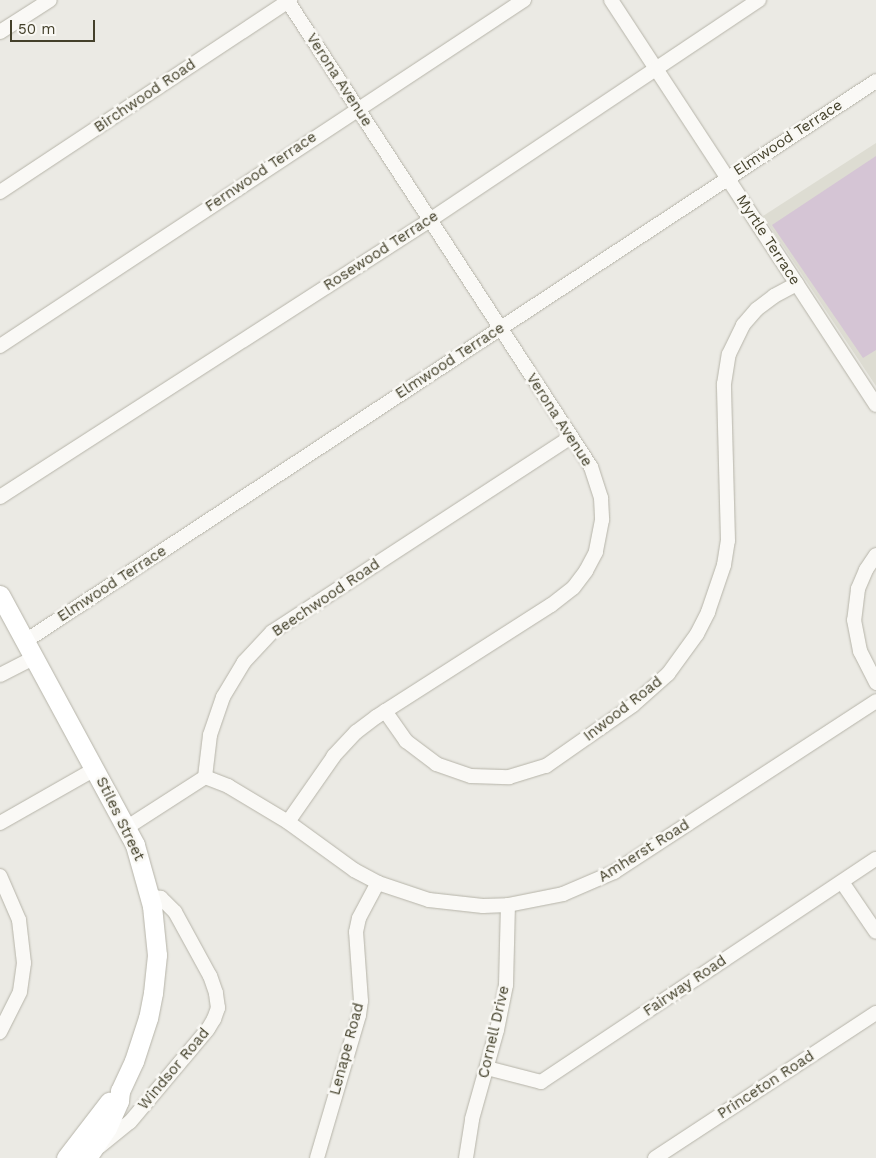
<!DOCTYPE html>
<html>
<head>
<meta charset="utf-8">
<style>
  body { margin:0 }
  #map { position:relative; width:876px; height:1158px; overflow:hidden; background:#ebeae4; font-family:"Work Sans",sans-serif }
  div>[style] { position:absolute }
  .built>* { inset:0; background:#dddcd2 }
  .green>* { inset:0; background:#d5c5d5 }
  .roads { filter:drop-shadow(0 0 1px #b6b4a9) drop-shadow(0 0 1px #b6b4a9) }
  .street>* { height:14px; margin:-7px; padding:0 7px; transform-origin:7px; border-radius:7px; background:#faf9f6 }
  .secondary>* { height:19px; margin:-9.5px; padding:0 9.5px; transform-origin:9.5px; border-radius:9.5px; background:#fff }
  span { translate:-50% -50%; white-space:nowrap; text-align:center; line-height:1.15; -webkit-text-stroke:5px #f9f8f4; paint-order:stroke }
  .street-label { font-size:15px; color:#44412b }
  .scale { position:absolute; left:10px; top:20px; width:85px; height:22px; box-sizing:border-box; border:2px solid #44412b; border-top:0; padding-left:6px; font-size:15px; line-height:18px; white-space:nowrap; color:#44412b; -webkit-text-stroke:4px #f9f8f4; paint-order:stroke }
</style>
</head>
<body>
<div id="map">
  <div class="built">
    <div style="clip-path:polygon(876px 143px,876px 386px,763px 216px)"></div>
  </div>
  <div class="green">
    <div style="clip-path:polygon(876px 156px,876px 350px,863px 358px,772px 225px)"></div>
  </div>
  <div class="roads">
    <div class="street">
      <div style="left:287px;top:0;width:557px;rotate:56.94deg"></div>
      <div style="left:591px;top:467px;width:33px;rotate:72deg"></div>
      <div style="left:601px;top:498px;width:22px;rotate:87deg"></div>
      <div style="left:602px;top:520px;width:33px;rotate:101deg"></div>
      <div style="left:596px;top:552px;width:21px;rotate:118deg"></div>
      <div style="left:586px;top:571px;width:21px;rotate:127deg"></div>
      <div style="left:573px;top:588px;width:28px;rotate:142deg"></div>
      <div style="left:551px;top:605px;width:208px;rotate:147.4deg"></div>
      <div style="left:376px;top:717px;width:25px;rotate:143deg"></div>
      <div style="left:356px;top:732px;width:33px;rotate:133deg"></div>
      <div style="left:334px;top:756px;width:80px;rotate:124.9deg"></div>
      <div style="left:611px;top:0;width:484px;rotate:56.8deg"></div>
      <div style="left:0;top:32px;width:59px;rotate:-32.6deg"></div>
      <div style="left:0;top:192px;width:348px;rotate:-33.5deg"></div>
      <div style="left:0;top:346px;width:628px;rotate:-33.44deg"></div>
      <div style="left:0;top:497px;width:511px;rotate:-32.79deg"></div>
      <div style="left:430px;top:220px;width:396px;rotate:-33.8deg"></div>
      <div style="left:876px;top:555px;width:18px;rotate:124deg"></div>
      <div style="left:866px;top:570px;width:21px;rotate:113deg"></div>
      <div style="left:858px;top:589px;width:31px;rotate:97deg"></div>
      <div style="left:854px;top:620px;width:32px;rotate:79deg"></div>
      <div style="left:860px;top:651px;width:36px;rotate:63deg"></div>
      <div style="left:24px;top:642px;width:1020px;rotate:-33.36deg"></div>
      <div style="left:0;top:675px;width:37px;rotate:-27deg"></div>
      <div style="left:385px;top:711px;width:37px;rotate:55deg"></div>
      <div style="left:406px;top:741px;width:38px;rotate:37deg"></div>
      <div style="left:436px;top:764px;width:37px;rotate:19deg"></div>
      <div style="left:471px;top:776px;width:38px;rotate:2deg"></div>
      <div style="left:509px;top:777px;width:39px;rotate:-17deg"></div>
      <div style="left:546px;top:766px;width:106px;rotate:-35deg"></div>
      <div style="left:633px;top:705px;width:47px;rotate:-41.5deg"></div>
      <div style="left:668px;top:674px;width:49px;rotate:-54.1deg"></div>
      <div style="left:697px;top:634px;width:25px;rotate:-63deg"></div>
      <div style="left:708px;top:612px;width:50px;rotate:-71.2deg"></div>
      <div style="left:724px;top:565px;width:24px;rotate:-81deg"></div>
      <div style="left:728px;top:541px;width:157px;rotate:-91.5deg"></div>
      <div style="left:724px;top:384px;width:30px;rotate:-81deg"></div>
      <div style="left:729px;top:354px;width:32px;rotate:-64deg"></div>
      <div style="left:743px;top:325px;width:21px;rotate:-49deg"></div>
      <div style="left:757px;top:309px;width:21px;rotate:-37deg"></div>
      <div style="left:774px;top:296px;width:26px;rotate:-28deg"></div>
      <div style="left:205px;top:777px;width:25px;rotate:21deg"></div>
      <div style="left:228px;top:786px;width:70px;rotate:31deg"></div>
      <div style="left:288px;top:822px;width:82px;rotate:36deg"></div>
      <div style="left:354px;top:870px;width:27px;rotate:28deg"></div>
      <div style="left:378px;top:883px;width:54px;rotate:18.4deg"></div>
      <div style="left:429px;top:900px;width:54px;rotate:6.3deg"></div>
      <div style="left:483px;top:906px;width:25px;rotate:-2deg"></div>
      <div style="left:508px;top:905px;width:56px;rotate:-11.3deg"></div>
      <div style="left:563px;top:894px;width:56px;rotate:-23.3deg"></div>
      <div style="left:614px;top:872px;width:313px;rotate:-33.1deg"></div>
      <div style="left:205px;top:777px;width:42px;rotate:-83.2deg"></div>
      <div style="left:210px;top:735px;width:40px;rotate:-71.1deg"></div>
      <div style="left:223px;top:697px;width:41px;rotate:-59deg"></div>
      <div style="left:244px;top:662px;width:41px;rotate:-47deg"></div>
      <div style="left:272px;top:632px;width:357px;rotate:-33.1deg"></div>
      <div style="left:0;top:823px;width:109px;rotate:-29.6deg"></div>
      <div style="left:126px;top:828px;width:94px;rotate:-32.8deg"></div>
      <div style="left:0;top:876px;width:48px;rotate:66.6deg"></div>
      <div style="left:19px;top:920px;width:43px;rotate:83.4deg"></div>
      <div style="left:24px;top:963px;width:29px;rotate:98deg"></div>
      <div style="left:20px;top:992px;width:45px;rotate:116.6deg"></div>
      <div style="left:842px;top:882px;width:60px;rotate:55.8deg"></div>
      <div style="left:487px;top:1068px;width:56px;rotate:14.5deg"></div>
      <div style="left:541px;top:1082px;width:402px;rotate:-33.7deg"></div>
      <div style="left:100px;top:1146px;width:38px;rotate:-39deg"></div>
      <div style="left:130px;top:1122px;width:121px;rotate:-50deg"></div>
      <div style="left:208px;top:1029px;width:12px;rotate:-59deg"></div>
      <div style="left:214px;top:1019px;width:12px;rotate:-70deg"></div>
      <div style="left:218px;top:1008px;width:15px;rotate:-98deg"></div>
      <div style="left:216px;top:993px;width:18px;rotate:-109deg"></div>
      <div style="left:210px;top:976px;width:73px;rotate:-118.7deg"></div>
      <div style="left:175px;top:912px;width:20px;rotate:-135deg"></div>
      <div style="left:161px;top:898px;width:10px;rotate:-169deg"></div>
      <div style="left:317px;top:1158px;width:149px;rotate:-73.6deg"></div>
      <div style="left:359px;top:1015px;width:14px;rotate:-82deg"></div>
      <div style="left:361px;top:1001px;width:69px;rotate:-94.1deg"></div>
      <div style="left:356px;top:932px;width:14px;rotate:-78deg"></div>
      <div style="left:359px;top:918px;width:40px;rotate:-62deg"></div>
      <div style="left:466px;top:1158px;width:39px;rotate:-81deg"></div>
      <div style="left:472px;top:1119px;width:92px;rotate:-74.3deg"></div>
      <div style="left:497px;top:1030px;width:46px;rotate:-78.7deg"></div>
      <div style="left:506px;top:985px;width:80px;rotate:-88.6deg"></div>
      <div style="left:655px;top:1158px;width:264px;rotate:-33.3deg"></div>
    </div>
    <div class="secondary">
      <div style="left:0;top:595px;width:284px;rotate:61.6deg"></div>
      <div style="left:135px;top:845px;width:63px;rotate:74.4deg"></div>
      <div style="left:152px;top:906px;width:49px;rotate:84.2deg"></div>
      <div style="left:157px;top:955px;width:38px;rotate:96deg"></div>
      <div style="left:153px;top:993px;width:25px;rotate:101deg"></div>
      <div style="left:148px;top:1018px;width:45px;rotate:108deg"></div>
      <div style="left:134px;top:1061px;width:33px;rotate:115deg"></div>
      <div style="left:120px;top:1091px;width:10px;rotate:96deg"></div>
      <div style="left:119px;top:1101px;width:30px;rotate:114deg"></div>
      <div style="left:107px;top:1128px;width:36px;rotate:124deg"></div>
      <div style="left:66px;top:1158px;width:71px;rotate:-52.5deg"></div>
    </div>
  </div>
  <div class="street-label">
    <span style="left:339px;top:80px;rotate:57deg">Verona Avenue</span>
    <span style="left:145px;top:96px;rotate:-34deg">Birchwood Road</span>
    <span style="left:788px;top:138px;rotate:-33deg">Elmwood Terrace</span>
    <span style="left:261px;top:172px;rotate:-34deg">Fernwood Terrace</span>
    <span style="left:768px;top:240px;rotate:57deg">Myrtle Terrace</span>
    <span style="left:381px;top:251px;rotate:-33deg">Rosewood Terrace</span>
    <span style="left:450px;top:361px;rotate:-33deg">Elmwood Terrace</span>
    <span style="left:559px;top:420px;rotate:57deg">Verona Avenue</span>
    <span style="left:112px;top:584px;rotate:-33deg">Elmwood Terrace</span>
    <span style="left:326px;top:598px;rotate:-34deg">Beechwood Road</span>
    <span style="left:623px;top:709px;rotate:-38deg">Inwood Road</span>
    <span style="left:120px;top:819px;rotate:64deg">Stiles Street</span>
    <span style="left:644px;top:851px;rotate:-32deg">Amherst Road</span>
    <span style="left:685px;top:986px;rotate:-34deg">Fairway Road</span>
    <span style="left:494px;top:1032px;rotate:-77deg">Cornell Drive</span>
    <span style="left:347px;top:1049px;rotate:-75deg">Lenape Road</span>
    <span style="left:174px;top:1069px;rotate:-50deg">Windsor Road</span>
    <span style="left:766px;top:1085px;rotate:-33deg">Princeton Road</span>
  </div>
  <div class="scale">50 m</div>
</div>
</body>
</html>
